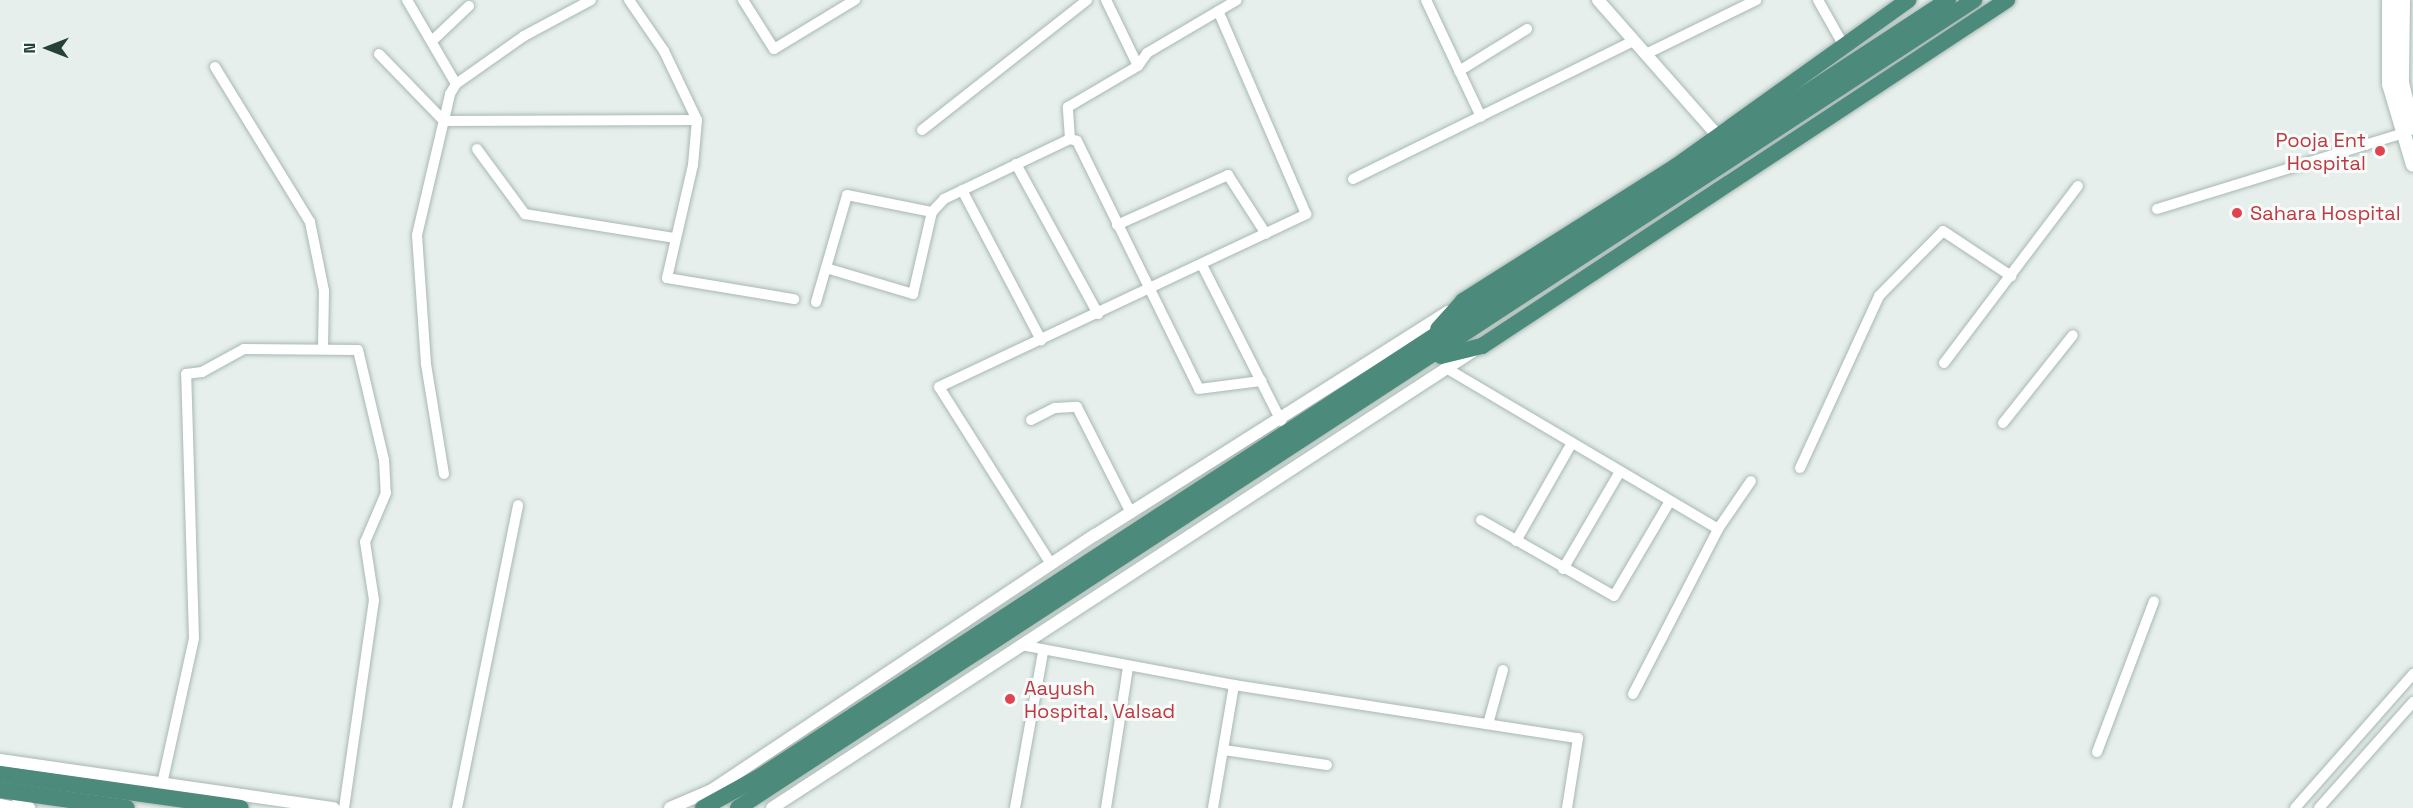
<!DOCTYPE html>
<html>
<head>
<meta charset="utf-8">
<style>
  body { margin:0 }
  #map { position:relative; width:2413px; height:808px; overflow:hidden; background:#e6efeb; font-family:"Space Grotesk",sans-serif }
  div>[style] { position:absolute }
  .roads { filter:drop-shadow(0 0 2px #a8b8b2) drop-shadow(0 0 2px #a8b8b2) }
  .minor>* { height:10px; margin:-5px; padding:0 5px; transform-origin:5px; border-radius:5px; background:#fff }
  .tertiary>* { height:12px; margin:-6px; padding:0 6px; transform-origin:6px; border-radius:6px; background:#fff }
  .secondary>* { height:14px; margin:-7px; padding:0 7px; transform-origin:7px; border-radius:7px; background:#fff }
  .trunk>* { height:16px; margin:-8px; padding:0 8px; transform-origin:8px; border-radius:8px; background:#4c8a7c }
  .dots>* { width:16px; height:16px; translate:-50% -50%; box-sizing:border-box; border:3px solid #f7fbf9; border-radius:50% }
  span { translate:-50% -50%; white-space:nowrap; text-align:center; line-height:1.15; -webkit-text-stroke:6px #f7fbf9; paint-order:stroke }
  .health-label { font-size:20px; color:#be3a42 }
  .right { translate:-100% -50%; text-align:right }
  .left { translate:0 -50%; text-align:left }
  .north { position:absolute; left:18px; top:18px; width:60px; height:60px; -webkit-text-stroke:4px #f7fbf9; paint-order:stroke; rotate:270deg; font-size:16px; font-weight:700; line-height:24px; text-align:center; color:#24423a }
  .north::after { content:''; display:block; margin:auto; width:21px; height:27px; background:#24423a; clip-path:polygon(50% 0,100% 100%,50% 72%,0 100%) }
</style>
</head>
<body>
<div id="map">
  <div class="roads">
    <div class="minor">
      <div style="left:407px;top:0;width:97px;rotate:59.7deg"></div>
      <div style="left:629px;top:0;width:62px;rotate:55.5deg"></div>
      <div style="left:664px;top:51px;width:76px;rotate:64.4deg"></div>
      <div style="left:697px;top:120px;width:45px;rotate:95.1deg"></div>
      <div style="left:693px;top:165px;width:116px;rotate:103deg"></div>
      <div style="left:667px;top:278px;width:129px;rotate:9.4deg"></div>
      <div style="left:743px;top:0;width:58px;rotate:57.7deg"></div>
      <div style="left:774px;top:49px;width:95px;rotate:-31.2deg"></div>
      <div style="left:1106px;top:0;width:73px;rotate:64.1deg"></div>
      <div style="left:1138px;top:66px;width:16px;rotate:-55deg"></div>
      <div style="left:1147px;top:53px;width:104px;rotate:-30.5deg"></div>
      <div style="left:1426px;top:0;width:129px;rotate:64.8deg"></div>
      <div style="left:1818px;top:0;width:53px;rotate:60.5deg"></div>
      <div style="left:432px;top:41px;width:51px;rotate:-43.4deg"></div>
      <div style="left:379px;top:54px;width:93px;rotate:45.9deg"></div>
      <div style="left:444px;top:121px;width:253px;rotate:-0.2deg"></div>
      <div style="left:1646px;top:54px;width:123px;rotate:-26.1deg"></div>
      <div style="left:215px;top:67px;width:182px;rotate:58.5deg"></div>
      <div style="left:310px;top:222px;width:70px;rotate:78.5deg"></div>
      <div style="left:324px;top:291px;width:56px;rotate:91deg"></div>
      <div style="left:1459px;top:71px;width:80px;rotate:-31.7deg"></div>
      <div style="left:922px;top:130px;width:210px;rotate:-38.2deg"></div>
      <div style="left:1070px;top:139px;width:32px;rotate:-94deg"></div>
      <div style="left:1068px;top:107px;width:81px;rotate:-30.4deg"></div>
      <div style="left:477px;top:149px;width:81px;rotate:53.6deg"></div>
      <div style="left:525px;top:214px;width:152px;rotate:9.1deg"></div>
      <div style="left:1016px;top:164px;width:171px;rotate:61.3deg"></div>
      <div style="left:1353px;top:179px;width:313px;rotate:-26.2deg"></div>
      <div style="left:962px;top:190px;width:170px;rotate:62.2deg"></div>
      <div style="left:2157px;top:209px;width:255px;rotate:-17.1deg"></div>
      <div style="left:1117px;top:225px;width:122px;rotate:-24.2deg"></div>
      <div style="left:1228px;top:175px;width:70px;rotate:57.2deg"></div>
      <div style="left:1202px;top:265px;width:175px;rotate:63.1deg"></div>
      <div style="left:826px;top:268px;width:91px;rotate:16.6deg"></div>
      <div style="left:913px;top:294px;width:84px;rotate:-77deg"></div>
      <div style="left:816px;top:302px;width:111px;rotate:-73.8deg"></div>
      <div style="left:847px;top:195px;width:87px;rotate:11.3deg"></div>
      <div style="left:932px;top:212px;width:18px;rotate:-47deg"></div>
      <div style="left:944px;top:199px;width:140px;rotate:-25.5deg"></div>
      <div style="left:1070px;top:139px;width:7px;rotate:16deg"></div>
      <div style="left:1077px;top:141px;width:276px;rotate:63.8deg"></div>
      <div style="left:1199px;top:389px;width:63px;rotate:-7.4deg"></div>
      <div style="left:1944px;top:363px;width:222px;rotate:-52.9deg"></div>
      <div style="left:1446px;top:368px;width:316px;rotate:30.6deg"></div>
      <div style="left:1031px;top:420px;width:27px;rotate:-27deg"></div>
      <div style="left:1055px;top:408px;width:22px;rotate:-3deg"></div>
      <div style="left:1077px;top:407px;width:119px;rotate:63deg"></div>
      <div style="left:2003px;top:423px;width:112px;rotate:-51.5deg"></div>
      <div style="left:1800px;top:468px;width:189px;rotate:-65.3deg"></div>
      <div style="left:1879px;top:296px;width:91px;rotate:-45.4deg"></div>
      <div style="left:1943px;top:231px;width:82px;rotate:33.5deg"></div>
      <div style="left:444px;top:474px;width:111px;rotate:-99.3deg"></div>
      <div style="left:426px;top:364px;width:129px;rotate:-94deg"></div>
      <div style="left:417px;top:235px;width:145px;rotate:-76.8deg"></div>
      <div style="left:450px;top:94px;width:12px;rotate:-59deg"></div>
      <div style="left:456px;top:84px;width:83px;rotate:-35.2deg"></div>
      <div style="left:524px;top:36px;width:76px;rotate:-28.2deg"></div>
      <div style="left:1481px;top:520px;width:153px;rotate:29.7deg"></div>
      <div style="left:1614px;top:596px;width:110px;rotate:-59.5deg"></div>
      <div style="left:1516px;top:541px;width:113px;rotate:-60.3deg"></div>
      <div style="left:1051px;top:564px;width:209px;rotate:-122.3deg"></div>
      <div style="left:939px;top:387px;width:406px;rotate:-25.2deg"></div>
      <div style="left:1306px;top:214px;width:221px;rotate:-113.4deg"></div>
      <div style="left:1563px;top:569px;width:111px;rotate:-59.7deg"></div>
      <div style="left:1021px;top:645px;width:217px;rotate:10.6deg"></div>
      <div style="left:1234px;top:685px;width:348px;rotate:8.8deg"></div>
      <div style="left:1578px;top:738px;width:71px;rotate:98.9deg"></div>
      <div style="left:1633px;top:694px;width:186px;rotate:-62.7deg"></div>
      <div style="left:1718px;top:529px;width:58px;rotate:-55.5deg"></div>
      <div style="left:1488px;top:724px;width:56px;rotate:-74.5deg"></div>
      <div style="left:1224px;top:750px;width:104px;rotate:8.3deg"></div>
      <div style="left:2097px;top:752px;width:161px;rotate:-69.3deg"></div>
      <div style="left:162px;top:784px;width:149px;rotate:-77.6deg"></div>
      <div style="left:194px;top:638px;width:264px;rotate:-91.7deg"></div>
      <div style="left:186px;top:374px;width:16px;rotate:-7deg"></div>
      <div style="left:202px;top:372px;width:48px;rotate:-28.7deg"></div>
      <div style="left:244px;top:349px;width:114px;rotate:0.5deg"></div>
      <div style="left:358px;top:350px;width:113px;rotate:76.7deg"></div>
      <div style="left:384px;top:460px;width:33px;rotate:87deg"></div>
      <div style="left:386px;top:493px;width:53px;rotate:113.2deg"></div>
      <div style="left:365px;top:542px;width:59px;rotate:81.2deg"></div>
      <div style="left:374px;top:600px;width:210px;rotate:98.2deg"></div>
      <div style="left:457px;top:808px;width:309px;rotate:-78.6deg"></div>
      <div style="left:1015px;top:808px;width:158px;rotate:-79.8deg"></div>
      <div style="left:1106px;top:808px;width:143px;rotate:-81.1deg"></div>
      <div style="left:1213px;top:808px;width:125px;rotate:-80.3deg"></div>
      <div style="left:2295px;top:808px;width:179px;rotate:-48.6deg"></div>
      <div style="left:2319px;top:808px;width:142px;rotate:-48.4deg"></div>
    </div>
    <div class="tertiary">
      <div style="left:1598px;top:0;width:181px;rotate:48.6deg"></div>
      <div style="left:0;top:760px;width:337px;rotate:8.2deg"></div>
      <div style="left:11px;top:791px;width:25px;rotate:43deg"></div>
      <div style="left:0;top:805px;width:16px;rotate:11deg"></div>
      <div style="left:670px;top:808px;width:46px;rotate:-23.2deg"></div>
      <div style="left:712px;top:790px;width:460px;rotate:-33.7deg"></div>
      <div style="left:1095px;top:535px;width:418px;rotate:-32.3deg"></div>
      <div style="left:772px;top:808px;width:837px;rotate:-33.1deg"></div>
    </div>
    <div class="secondary">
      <div style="left:2389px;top:0;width:84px;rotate:90deg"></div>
      <div style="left:2389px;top:84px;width:84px;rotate:73.5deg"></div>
      <div style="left:2403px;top:0;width:83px;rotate:90.7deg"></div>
      <div style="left:2402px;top:83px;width:46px;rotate:76.3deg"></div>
    </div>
    <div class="trunk">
      <div style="left:1438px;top:329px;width:38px;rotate:-48deg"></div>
      <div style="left:1463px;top:301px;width:251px;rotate:-32.3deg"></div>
      <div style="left:1675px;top:167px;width:287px;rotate:-35.6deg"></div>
      <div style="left:1441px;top:356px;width:42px;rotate:-13.7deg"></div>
      <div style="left:1482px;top:346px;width:629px;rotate:-33.39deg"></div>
      <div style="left:0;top:774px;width:243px;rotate:8deg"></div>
      <div style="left:0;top:790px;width:128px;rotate:8.1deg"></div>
      <div style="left:703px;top:808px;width:66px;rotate:-28.9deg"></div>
      <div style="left:761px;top:776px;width:1418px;rotate:-33.17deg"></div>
      <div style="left:738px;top:808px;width:1477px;rotate:-33.17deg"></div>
    </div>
  </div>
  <div class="dots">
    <div style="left:2380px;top:151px;background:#e0444e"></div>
    <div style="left:2237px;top:213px;background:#e0444e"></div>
    <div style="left:1010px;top:699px;background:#e0444e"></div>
  </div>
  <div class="health-label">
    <span class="right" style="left:2366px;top:152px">Pooja Ent<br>Hospital</span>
    <span class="left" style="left:2250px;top:213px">Sahara Hospital</span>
    <span class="left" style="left:1024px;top:700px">Aayush<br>Hospital, Valsad</span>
  </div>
  <div class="north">N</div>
</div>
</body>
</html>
